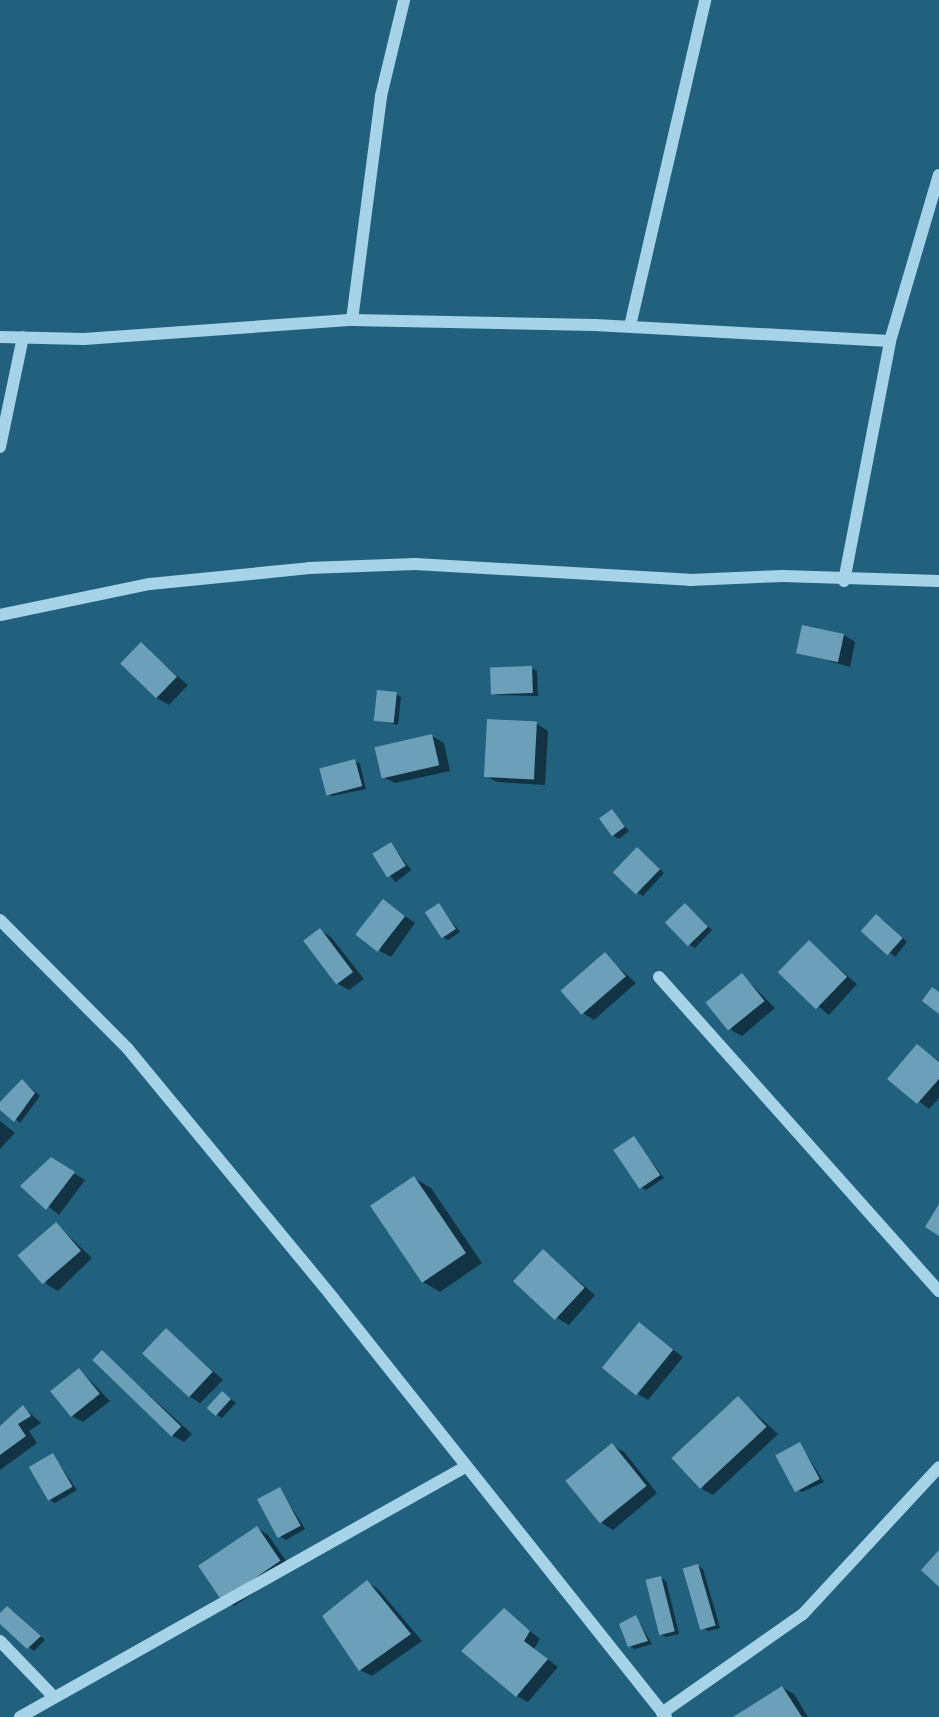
<!DOCTYPE html>
<html>
<head>
<meta charset="utf-8">
<style>
  body { margin:0 }
  #map { position:relative; width:939px; height:1717px; overflow:hidden; background:#21617e; font-family:"Fira Sans Condensed",sans-serif }
  div>[style] { position:absolute }
  .shadow>* { inset:0; background:#0007; transform-origin:0 0 }
  .building>* { inset:0; background:#6ba0b8; transform-origin:0 0 }
  .minor>* { height:12px; margin:-6px; padding:0 6px; transform-origin:6px; border-radius:6px; background:#a6d3e7 }
  span { translate:-50% -50%; white-space:nowrap; text-align:center; line-height:1.15; -webkit-text-stroke:7px #21617e; paint-order:stroke }
</style>
</head>
<body>
<div id="map">
  <div class="shadow">
    <div style="clip-path:polygon(844px 635px,855px 642px,850px 667px,798px 652px)"></div>
    <div style="clip-path:polygon(141px 645px,188px 685px,169px 705px,157px 698px)"></div>
    <div style="clip-path:polygon(531px 668px,537px 671px,538px 696px,494px 695px)"></div>
    <div style="clip-path:polygon(396px 694px,401px 697px,398px 725px,376px 720px)"></div>
    <div style="clip-path:polygon(488px 721px,537px 724px,548px 731px,545px 785px,497px 782px,486px 776px)"></div>
    <div style="clip-path:polygon(432px 736px,444px 743px,450px 771px,395px 783px,383px 777px)"></div>
    <div style="clip-path:polygon(355px 761px,360px 764px,366px 789px,332px 796px,327px 793px)"></div>
    <div style="clip-path:polygon(612px 811px,629px 831px,619px 839px,614px 836px)"></div>
    <div style="left:391px;top:844px;width:33px;height:20px;rotate:52deg"></div>
    <div style="clip-path:polygon(642px 852px,664px 873px,643px 896px,638px 893px)"></div>
    <div style="clip-path:polygon(384px 901px,415px 923px,391px 957px,380px 951px)"></div>
    <div style="clip-path:polygon(439px 905px,460px 932px,448px 940px,443px 937px)"></div>
    <div style="clip-path:polygon(686px 905px,712px 930px,695px 948px,690px 945px)"></div>
    <div style="clip-path:polygon(882px 919px,907px 942px,895px 957px,864px 931px)"></div>
    <div style="clip-path:polygon(320px 930px,331px 937px,364px 979px,349px 990px,338px 984px)"></div>
    <div style="left:810px;top:942px;width:63px;height:42px;rotate:42deg"></div>
    <div style="clip-path:polygon(605px 955px,636px 983px,594px 1020px,583px 1013px)"></div>
    <div style="clip-path:polygon(742px 975px,775px 1008px,742px 1036px,731px 1030px)"></div>
    <div style="clip-path:polygon(917px 1046px,939px 1061px,939px 1098px,929px 1109px,889px 1078px)"></div>
    <div style="clip-path:polygon(23px 1081px,40px 1096px,20px 1123px,0 1105px)"></div>
    <div style="clip-path:polygon(0 1121px,15px 1133px,0 1149px)"></div>
    <div style="clip-path:polygon(634px 1138px,664px 1178px,646px 1190px,641px 1187px)"></div>
    <div style="clip-path:polygon(51px 1159px,85px 1180px,59px 1215px,23px 1186px)"></div>
    <div style="clip-path:polygon(414px 1178px,431px 1188px,482px 1263px,440px 1292px,423px 1282px,372px 1207px)"></div>
    <div style="clip-path:polygon(56px 1224px,92px 1258px,58px 1291px,46px 1284px)"></div>
    <div style="clip-path:polygon(543px 1251px,595px 1295px,569px 1325px,557px 1318px)"></div>
    <div style="clip-path:polygon(639px 1324px,683px 1357px,648px 1400px,636px 1393px)"></div>
    <div style="clip-path:polygon(167px 1330px,223px 1380px,200px 1403px,189px 1396px)"></div>
    <div style="clip-path:polygon(102px 1352px,192px 1434px,184px 1442px,173px 1436px)"></div>
    <div style="clip-path:polygon(80px 1370px,110px 1401px,83px 1422px,72px 1416px)"></div>
    <div style="clip-path:polygon(227px 1396px,236px 1403px,222px 1418px,217px 1415px)"></div>
    <div style="clip-path:polygon(738px 1398px,778px 1434px,713px 1495px,702px 1489px)"></div>
    <div style="clip-path:polygon(23px 1407px,41px 1423px,29px 1431px,37px 1443px,0 1470px,0 1428px)"></div>
    <div style="clip-path:polygon(800px 1444px,824px 1482px,802px 1492px,796px 1489px)"></div>
    <div style="clip-path:polygon(612px 1445px,624px 1452px,657px 1493px,613px 1530px,602px 1523px,568px 1481px)"></div>
    <div style="clip-path:polygon(53px 1455px,77px 1490px,55px 1503px,50px 1500px)"></div>
    <div style="clip-path:polygon(280px 1489px,305px 1529px,286px 1540px,281px 1537px)"></div>
    <div style="clip-path:polygon(257px 1528px,268px 1535px,291px 1568px,234px 1606px,223px 1599px)"></div>
    <div style="clip-path:polygon(698px 1566px,703px 1569px,720px 1628px,708px 1631px,703px 1628px)"></div>
    <div style="clip-path:polygon(661px 1578px,666px 1581px,679px 1634px,666px 1637px,661px 1634px)"></div>
    <div style="clip-path:polygon(367px 1582px,378px 1589px,422px 1641px,372px 1676px,360px 1670px)"></div>
    <div style="clip-path:polygon(504px 1610px,540px 1639px,534px 1649px,558px 1667px,528px 1702px,517px 1696px)"></div>
    <div style="clip-path:polygon(13px 1611px,45px 1640px,34px 1651px,0 1622px,0 1616px)"></div>
    <div style="clip-path:polygon(636px 1617px,652px 1644px,635px 1649px,630px 1646px)"></div>
    <div style="clip-path:polygon(783px 1688px,794px 1694px,808px 1717px,736px 1717px)"></div>
  </div>
  <div class="building">
    <div style="left:802px;top:625px;width:43px;height:29px;rotate:12deg"></div>
    <div style="left:141px;top:642px;width:50px;height:30px;rotate:44deg"></div>
    <div style="left:532px;top:666px;width:27px;height:42px;rotate:88deg"></div>
    <div style="left:377px;top:690px;width:20px;height:31px;rotate:6deg"></div>
    <div style="left:487px;top:719px;width:50px;height:58px;rotate:3deg"></div>
    <div style="left:432px;top:734px;width:32px;height:59px;rotate:77deg"></div>
    <div style="left:355px;top:759px;width:28px;height:37px;rotate:75deg"></div>
    <div style="left:612px;top:809px;width:22px;height:16px;rotate:54deg"></div>
    <div style="left:391px;top:842px;width:28px;height:22px;rotate:58deg"></div>
    <div style="left:637px;top:847px;width:32px;height:35px;rotate:44deg"></div>
    <div style="left:383px;top:899px;width:28px;height:45px;rotate:38deg"></div>
    <div style="left:439px;top:903px;width:31px;height:17px;rotate:57deg"></div>
    <div style="left:685px;top:903px;width:33px;height:28px;rotate:46deg"></div>
    <div style="left:876px;top:914px;width:36px;height:23px;rotate:42deg"></div>
    <div style="left:320px;top:928px;width:55px;height:21px;rotate:53deg"></div>
    <div style="left:809px;top:940px;width:53px;height:45px;rotate:44deg"></div>
    <div style="left:605px;top:952px;width:32px;height:59px;rotate:49deg"></div>
    <div style="left:742px;top:973px;width:36px;height:47px;rotate:51deg"></div>
    <div style="clip-path:polygon(932px 987px,939px 992px,939px 1014px,922px 1001px)"></div>
    <div style="clip-path:polygon(917px 1044px,939px 1062px,939px 1079px,917px 1104px,887px 1079px)"></div>
    <div style="clip-path:polygon(22px 1079px,35px 1093px,14px 1122px,0 1110px,0 1102px)"></div>
    <div style="left:634px;top:1136px;width:47px;height:25px;rotate:56deg"></div>
    <div style="clip-path:polygon(51px 1157px,75px 1172px,46px 1210px,20px 1186px)"></div>
    <div style="left:414px;top:1176px;width:93px;height:53px;rotate:56deg"></div>
    <div style="clip-path:polygon(939px 1204px,939px 1236px,925px 1227px)"></div>
    <div style="left:56px;top:1222px;width:38px;height:51px;rotate:49deg"></div>
    <div style="left:543px;top:1249px;width:57px;height:44px;rotate:43deg"></div>
    <div style="left:639px;top:1322px;width:44px;height:59px;rotate:39deg"></div>
    <div style="left:166px;top:1328px;width:64px;height:35px;rotate:43deg"></div>
    <div style="left:102px;top:1350px;width:110px;height:14px;rotate:44deg"></div>
    <div style="left:79px;top:1368px;width:33px;height:37px;rotate:51deg"></div>
    <div style="left:222px;top:1391px;width:12px;height:23px;rotate:42deg"></div>
    <div style="left:738px;top:1396px;width:42px;height:91px;rotate:47deg"></div>
    <div style="clip-path:polygon(23px 1405px,31px 1416px,18px 1424px,26px 1436px,0 1455px,0 1426px)"></div>
    <div style="left:800px;top:1442px;width:42px;height:28px;rotate:62deg"></div>
    <div style="left:612px;top:1443px;width:55px;height:60px;rotate:51deg"></div>
    <div style="left:53px;top:1453px;width:39px;height:28px;rotate:60deg"></div>
    <div style="left:280px;top:1487px;width:44px;height:26px;rotate:62deg"></div>
    <div style="left:257px;top:1526px;width:42px;height:71px;rotate:56deg"></div>
    <div style="clip-path:polygon(939px 1550px,939px 1587px,921px 1570px)"></div>
    <div style="left:698px;top:1564px;width:64px;height:16px;rotate:74deg"></div>
    <div style="left:661px;top:1576px;width:57px;height:16px;rotate:76deg"></div>
    <div style="clip-path:polygon(367px 1580px,411px 1634px,359px 1671px,322px 1616px)"></div>
    <div style="clip-path:polygon(7px 1606px,41px 1636px,27px 1649px,0 1624px,0 1613px)"></div>
    <div style="clip-path:polygon(504px 1608px,530px 1631px,524px 1641px,548px 1659px,516px 1697px,461px 1651px)"></div>
    <div style="clip-path:polygon(636px 1615px,648px 1641px,628px 1647px,619px 1624px)"></div>
    <div style="clip-path:polygon(782px 1686px,802px 1717px,733px 1717px)"></div>
  </div>
  <div class="minor">
    <div style="left:352px;top:320px;width:226px;rotate:-82.6deg"></div>
    <div style="left:381px;top:96px;width:99px;rotate:-76.5deg"></div>
    <div style="left:630px;top:326px;width:335px;rotate:-77deg"></div>
    <div style="left:0;top:337px;width:84px;rotate:1.4deg"></div>
    <div style="left:84px;top:339px;width:269px;rotate:-4.1deg"></div>
    <div style="left:352px;top:320px;width:243px;rotate:1.2deg"></div>
    <div style="left:595px;top:325px;width:295px;rotate:3.1deg"></div>
    <div style="left:0;top:447px;width:112px;rotate:-78.2deg"></div>
    <div style="left:844px;top:581px;width:244px;rotate:-79.1deg"></div>
    <div style="left:890px;top:341px;width:173px;rotate:-73.6deg"></div>
    <div style="left:0;top:615px;width:153px;rotate:-11.7deg"></div>
    <div style="left:150px;top:584px;width:160px;rotate:-5.7deg"></div>
    <div style="left:309px;top:568px;width:106px;rotate:-2.2deg"></div>
    <div style="left:415px;top:564px;width:275px;rotate:3.3deg"></div>
    <div style="left:690px;top:580px;width:93px;rotate:-2.5deg"></div>
    <div style="left:783px;top:576px;width:156px;rotate:1.8deg"></div>
    <div style="left:0;top:920px;width:182px;rotate:45.2deg"></div>
    <div style="left:128px;top:1049px;width:323px;rotate:50.5deg"></div>
    <div style="left:333px;top:1298px;width:535px;rotate:51.52deg"></div>
    <div style="left:659px;top:977px;width:421px;rotate:48.3deg"></div>
    <div style="left:0;top:1641px;width:76px;rotate:46.1deg"></div>
    <div style="left:662px;top:1713px;width:172px;rotate:-35.1deg"></div>
    <div style="left:803px;top:1614px;width:200px;rotate:-47.2deg"></div>
    <div style="left:20px;top:1717px;width:510px;rotate:-29.33deg"></div>
  </div>
</div>
</body>
</html>
